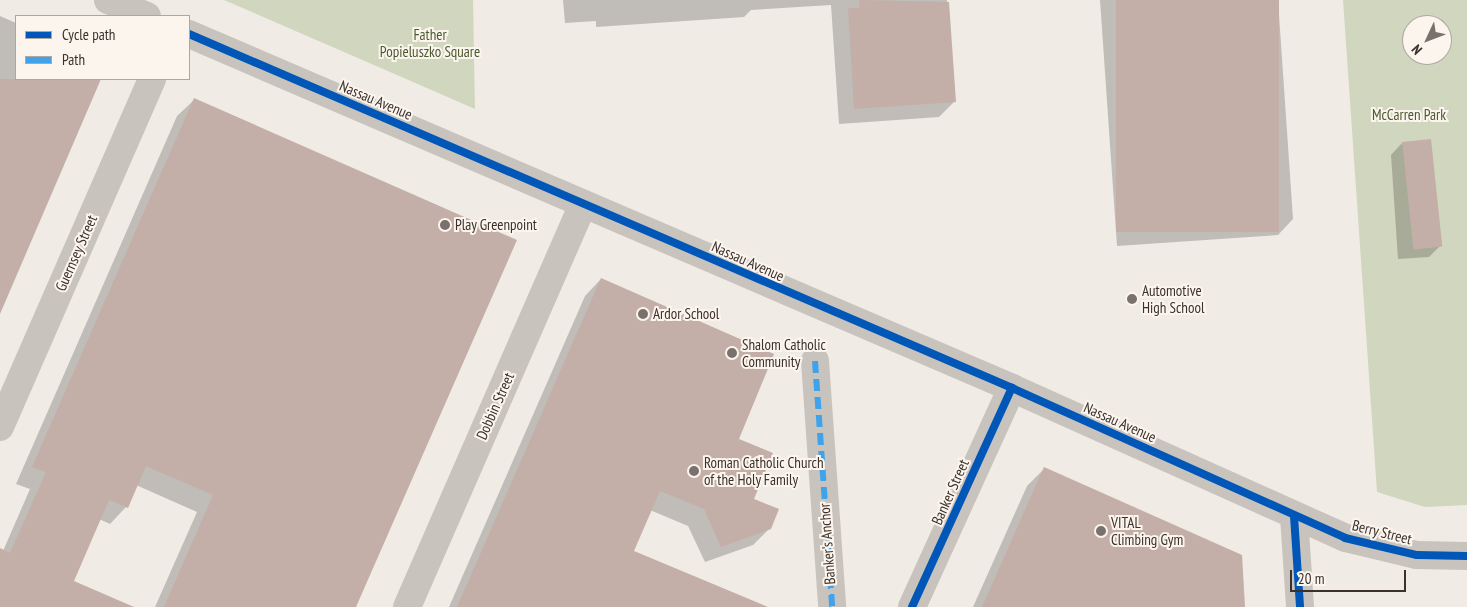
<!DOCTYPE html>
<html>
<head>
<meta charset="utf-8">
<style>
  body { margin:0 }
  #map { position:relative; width:1467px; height:607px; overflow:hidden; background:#f0ebe5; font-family:"PT Sans Narrow",sans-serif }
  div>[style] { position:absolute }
  .green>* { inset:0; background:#d1d6bf }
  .shadow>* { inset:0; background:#0003 }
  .building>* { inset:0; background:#c3afa7; transform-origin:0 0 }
  .street>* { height:28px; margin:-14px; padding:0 14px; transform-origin:14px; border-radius:14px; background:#c9c3be }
  .quiet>* { height:6px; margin-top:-3px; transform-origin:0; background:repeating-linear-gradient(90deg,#3fa3eb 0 12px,transparent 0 18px) }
  .cycleway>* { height:8px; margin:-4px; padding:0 4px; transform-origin:4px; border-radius:4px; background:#0057b8 }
  .dots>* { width:14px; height:14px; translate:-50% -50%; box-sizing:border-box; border:2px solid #fbf5ee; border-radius:50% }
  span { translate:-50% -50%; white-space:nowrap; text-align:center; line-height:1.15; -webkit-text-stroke:4px #fbf5ee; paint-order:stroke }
  .park-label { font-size:15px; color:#4a5a2e }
  .street-label { font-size:15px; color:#3b302b }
  .poi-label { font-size:15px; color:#3b302b }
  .left { translate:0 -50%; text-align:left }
  .legend { position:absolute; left:15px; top:15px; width:175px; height:65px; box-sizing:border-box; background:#fbf5ee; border:1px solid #aea6a0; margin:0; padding:6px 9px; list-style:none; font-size:15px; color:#3b302b }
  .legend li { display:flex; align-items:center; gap:10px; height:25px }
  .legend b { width:25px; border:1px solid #aea6a0 }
  .north { position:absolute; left:1402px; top:15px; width:50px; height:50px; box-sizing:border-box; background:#fbf5ee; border:1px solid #aea6a0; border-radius:50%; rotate:227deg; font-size:14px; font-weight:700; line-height:20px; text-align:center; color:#3b302b }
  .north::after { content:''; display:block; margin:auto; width:18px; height:22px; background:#7a716c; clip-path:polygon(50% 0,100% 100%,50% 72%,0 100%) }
  .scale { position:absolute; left:1290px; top:570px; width:116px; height:22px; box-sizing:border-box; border:2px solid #3b302b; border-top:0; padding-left:6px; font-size:15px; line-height:18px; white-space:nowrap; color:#3b302b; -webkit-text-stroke:4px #fbf5ee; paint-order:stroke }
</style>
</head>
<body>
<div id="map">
  <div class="green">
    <div style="clip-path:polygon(224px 0,473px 0,475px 109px,397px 75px)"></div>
    <div style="clip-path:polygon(evenodd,1343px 0,1467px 0,1467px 505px,1425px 507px,1377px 492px,1343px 0,1412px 25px,1442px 25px,1442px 55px,1412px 55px,1412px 25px)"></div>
  </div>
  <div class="shadow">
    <div style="clip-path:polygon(563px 0,947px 0,955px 101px,939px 117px,839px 124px,831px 5px,751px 10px,744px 17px,596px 27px,596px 21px,565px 23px)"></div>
    <div style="clip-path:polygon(1100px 0,1278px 0,1293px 219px,1278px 235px,1117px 246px)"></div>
    <div style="clip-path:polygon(0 16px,16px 23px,16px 79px,99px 79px,0 309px)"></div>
    <div style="clip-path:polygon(194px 100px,355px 607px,155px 607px,197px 512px,136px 485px,126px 507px,110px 524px,99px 519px,72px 581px,127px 607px,0 607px,0 550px,3px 551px,30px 489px,16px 484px,177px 116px)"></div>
    <div style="clip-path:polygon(1402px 143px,1440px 246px,1429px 257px,1398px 259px,1391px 155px)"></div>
    <div style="clip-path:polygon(601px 279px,737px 440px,753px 499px,770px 528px,753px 545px,705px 562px,688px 526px,650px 510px,633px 551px,766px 607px,449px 607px,585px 296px)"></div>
    <div style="clip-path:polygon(1044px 469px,1244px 607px,973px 607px,1027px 486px)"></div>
  </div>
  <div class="building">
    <div style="clip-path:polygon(859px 0,949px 2px,956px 102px,854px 109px,848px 8px,860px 8px)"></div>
    <div style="left:1116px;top:0;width:163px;height:232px"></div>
    <div style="clip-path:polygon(0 79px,101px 79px,0 314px)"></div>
    <div style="clip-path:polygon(194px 98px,517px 240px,356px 607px,164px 607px,213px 495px,146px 466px,128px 508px,109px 500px,74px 581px,134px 607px,0 607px,0 548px,10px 553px,46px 472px,32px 467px)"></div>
    <div style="left:1431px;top:139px;width:108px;height:29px;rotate:84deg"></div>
    <div style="clip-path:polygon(601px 278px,774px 354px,739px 439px,773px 453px,754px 499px,779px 509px,771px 529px,721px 547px,704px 509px,660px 491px,634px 551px,768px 607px,457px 607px)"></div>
    <div style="clip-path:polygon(1044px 467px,1242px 555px,1245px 607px,982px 607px)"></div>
  </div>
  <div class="street">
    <div style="left:108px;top:0;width:42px;rotate:22.3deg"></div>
    <div style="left:189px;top:34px;width:896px;rotate:23.27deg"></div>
    <div style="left:1012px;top:388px;width:365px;rotate:24.2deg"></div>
    <div style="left:1345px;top:538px;width:74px;rotate:13.3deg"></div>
    <div style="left:1417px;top:555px;width:50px;rotate:1.1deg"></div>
    <div style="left:815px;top:361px;width:247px;rotate:86deg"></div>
    <div style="left:0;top:427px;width:380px;rotate:-66.4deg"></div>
    <div style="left:1294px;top:516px;width:91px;rotate:86.2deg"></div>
    <div style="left:407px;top:607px;width:440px;rotate:-66.4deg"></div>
    <div style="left:912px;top:607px;width:241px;rotate:-65.5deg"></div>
  </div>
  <div class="quiet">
    <div style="left:815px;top:361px;width:247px;rotate:86deg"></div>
  </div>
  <div class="cycleway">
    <div style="left:189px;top:34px;width:896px;rotate:23.27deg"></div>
    <div style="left:1012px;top:388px;width:365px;rotate:24.2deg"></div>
    <div style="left:1345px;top:538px;width:74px;rotate:13.3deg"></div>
    <div style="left:1417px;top:555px;width:50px;rotate:1.1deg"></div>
    <div style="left:1294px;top:516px;width:91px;rotate:86.2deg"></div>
    <div style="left:912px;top:607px;width:241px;rotate:-65.5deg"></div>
  </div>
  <div class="dots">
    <div style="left:445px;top:225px;background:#7a716c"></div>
    <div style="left:1132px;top:299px;background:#7a716c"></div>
    <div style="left:643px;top:314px;background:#7a716c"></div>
    <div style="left:732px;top:353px;background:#7a716c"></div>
    <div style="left:694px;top:471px;background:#7a716c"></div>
    <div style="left:1101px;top:531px;background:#7a716c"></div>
  </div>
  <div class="park-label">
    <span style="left:430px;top:43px">Father<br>Popieluszko Square</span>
    <span style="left:1409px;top:115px">McCarren Park</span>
  </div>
  <div class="street-label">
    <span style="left:376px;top:100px;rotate:23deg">Nassau Avenue</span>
    <span style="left:76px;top:253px;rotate:-66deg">Guernsey Street</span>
    <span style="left:748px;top:261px;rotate:24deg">Nassau Avenue</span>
    <span style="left:495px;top:406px;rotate:-66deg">Dobbin Street</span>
    <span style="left:1120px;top:422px;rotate:24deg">Nassau Avenue</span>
    <span style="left:950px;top:492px;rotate:-66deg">Banker Street</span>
    <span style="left:1382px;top:532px;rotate:14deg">Berry Street</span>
    <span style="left:827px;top:544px;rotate:-94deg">Banker's Anchor</span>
  </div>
  <div class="poi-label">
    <span class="left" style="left:455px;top:225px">Play Greenpoint</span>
    <span class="left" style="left:1142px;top:299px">Automotive<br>High School</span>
    <span class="left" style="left:653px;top:314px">Ardor School</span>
    <span class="left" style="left:742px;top:353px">Shalom Catholic<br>Community</span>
    <span class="left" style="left:704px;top:471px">Roman Catholic Church<br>of the Holy Family</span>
    <span class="left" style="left:1111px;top:531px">VITAL<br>Climbing Gym</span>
  </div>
  <ul class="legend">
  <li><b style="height:6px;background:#0057b8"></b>Cycle path</li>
  <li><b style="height:6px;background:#3fa3eb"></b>Path</li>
  </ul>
  <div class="north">N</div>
  <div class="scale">20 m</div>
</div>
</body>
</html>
